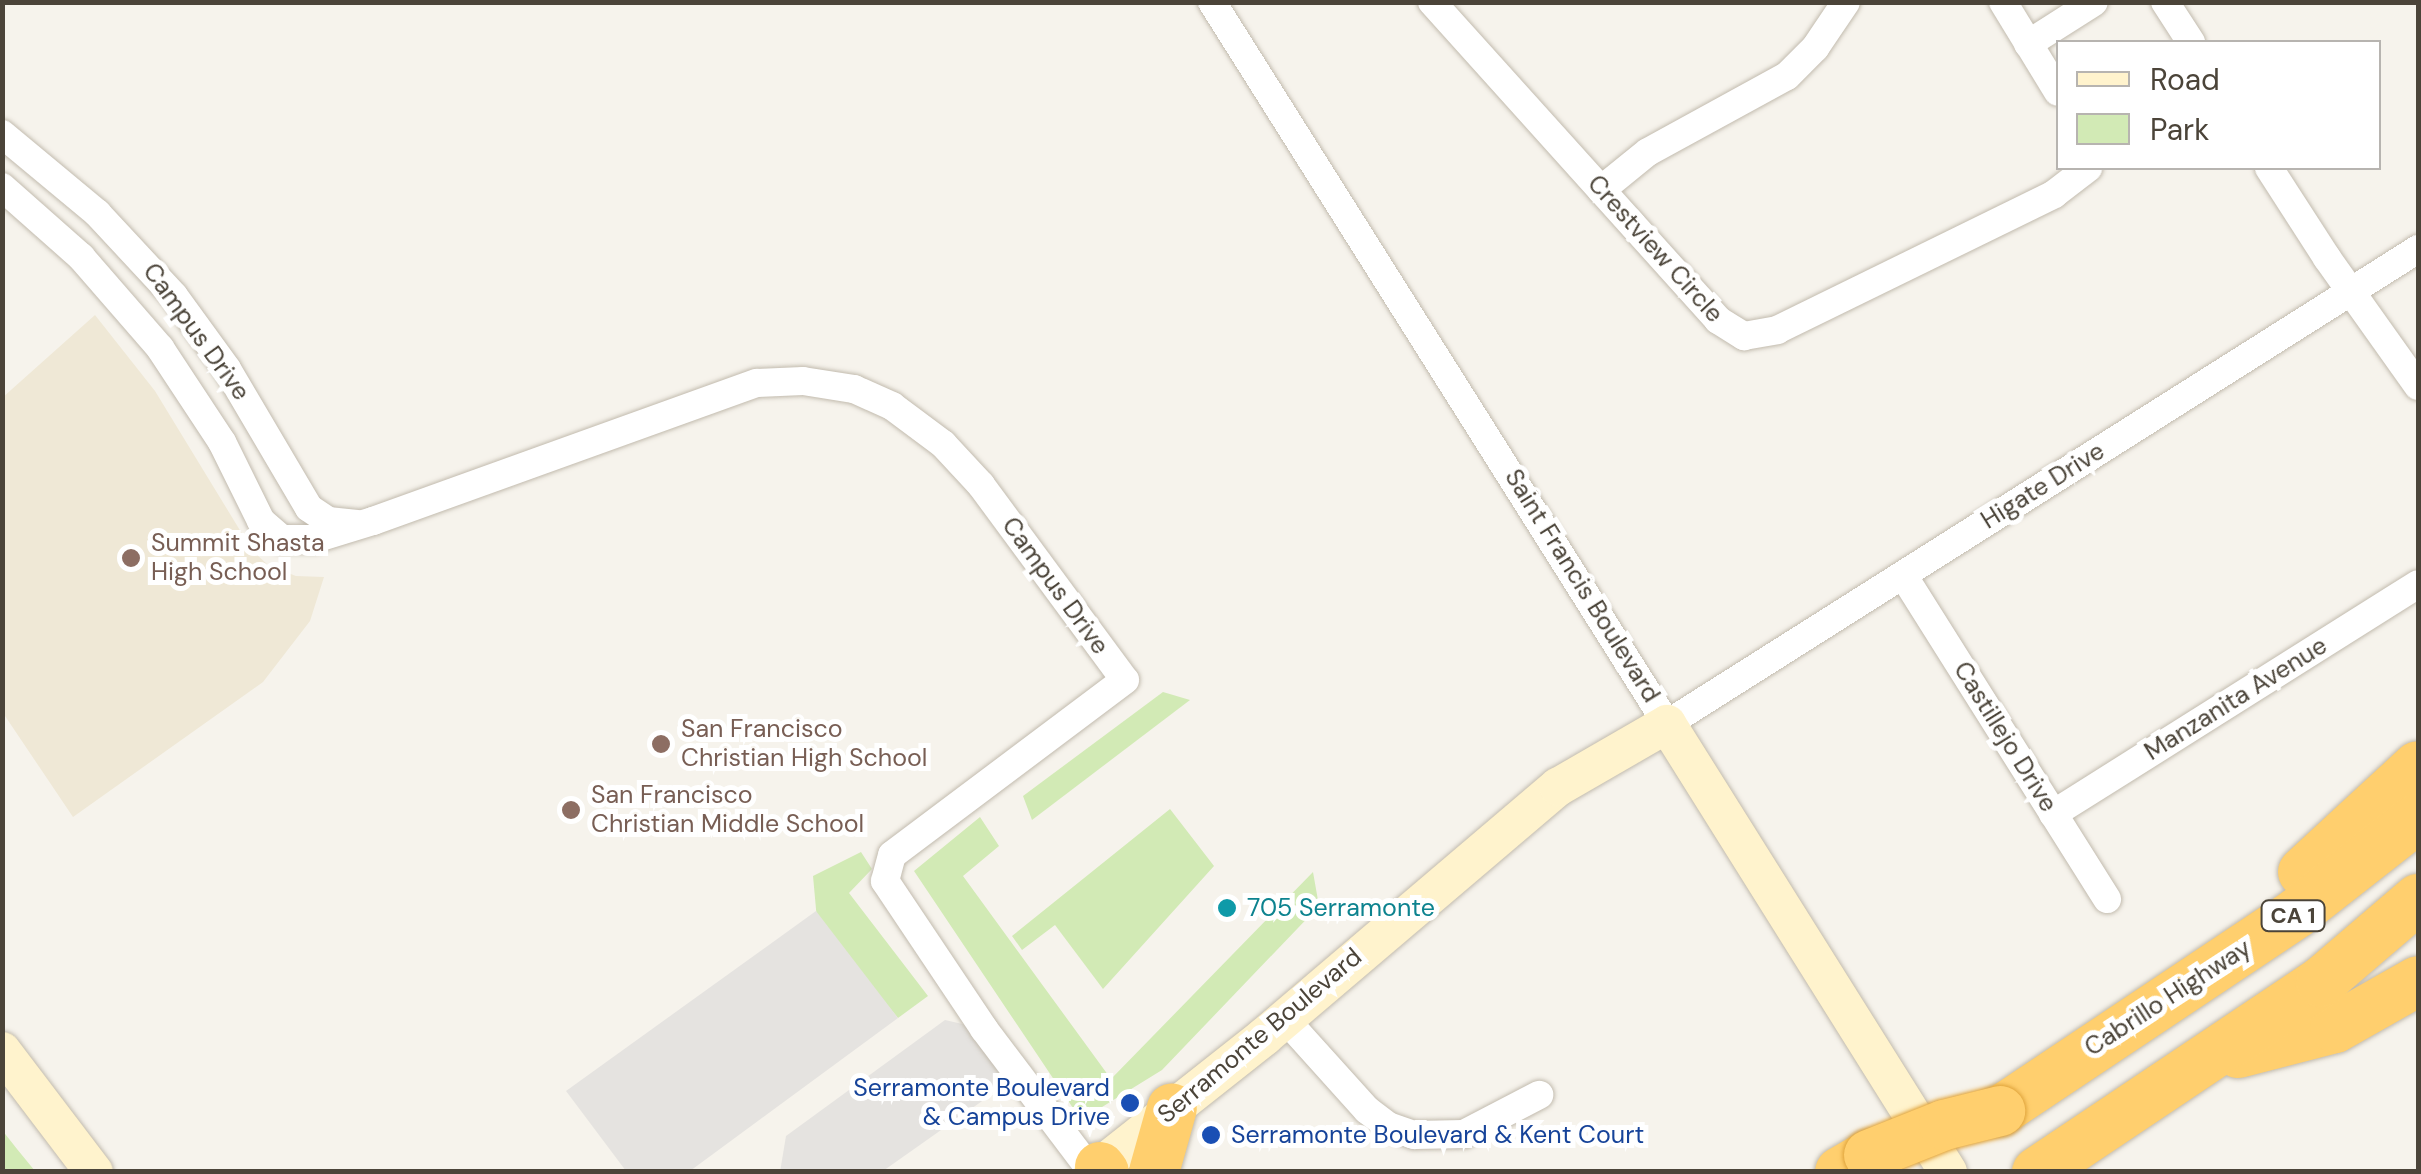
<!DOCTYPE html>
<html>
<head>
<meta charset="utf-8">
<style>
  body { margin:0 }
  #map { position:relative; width:2421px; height:1174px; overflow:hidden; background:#f6f3ec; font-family:"DM Sans",sans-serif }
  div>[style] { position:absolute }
  .education>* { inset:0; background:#efe8d6 }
  .green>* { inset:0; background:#d2eab5 }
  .parking>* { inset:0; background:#e5e3e0 }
  .roads { filter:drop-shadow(0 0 2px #c2bbae) drop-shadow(0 0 2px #c2bbae) }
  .street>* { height:28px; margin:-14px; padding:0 14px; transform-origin:14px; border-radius:14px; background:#fff }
  .secondary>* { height:38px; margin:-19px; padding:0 19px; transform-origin:19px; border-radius:19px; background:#fff3cd }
  .highway>* { height:50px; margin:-25px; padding:0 25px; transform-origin:25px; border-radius:25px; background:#ffcf6e }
  .bridges { filter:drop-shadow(0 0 2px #e0a43c) drop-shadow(0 0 2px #e0a43c) }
  .highway-bridge>* { height:50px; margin:-25px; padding:0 25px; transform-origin:25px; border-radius:25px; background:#ffcf6e }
  .dots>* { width:28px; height:28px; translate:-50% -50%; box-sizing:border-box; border:5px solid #fff; border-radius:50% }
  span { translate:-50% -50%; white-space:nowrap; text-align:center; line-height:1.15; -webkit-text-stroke:10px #fff; paint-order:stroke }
  .shield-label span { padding:2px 8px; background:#fff; border:2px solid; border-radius:8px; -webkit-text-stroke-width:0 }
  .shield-label { font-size:22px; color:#4b4439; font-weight:700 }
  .street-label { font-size:25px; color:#4b4439 }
  .education-label { font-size:25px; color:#785e54 }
  .left { translate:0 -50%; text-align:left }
  .culture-label { font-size:25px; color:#0d838f }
  .transit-label { font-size:25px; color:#164399 }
  .right { translate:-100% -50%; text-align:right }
  .frame { position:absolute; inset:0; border:5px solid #4b4439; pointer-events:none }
  .legend { position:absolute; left:2056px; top:40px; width:325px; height:130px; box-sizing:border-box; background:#fff; border:2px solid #b7b4b0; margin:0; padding:12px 18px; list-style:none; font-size:30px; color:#4b4439 }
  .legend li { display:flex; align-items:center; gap:20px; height:50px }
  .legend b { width:50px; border:2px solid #b7b4b0 }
</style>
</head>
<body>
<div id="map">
  <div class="education">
    <div style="clip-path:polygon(95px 315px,155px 391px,252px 550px,269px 566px,296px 576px,324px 577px,310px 621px,263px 682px,73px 817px,3px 713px,2px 398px)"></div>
  </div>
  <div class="green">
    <div style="clip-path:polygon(1163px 692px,1190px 700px,1032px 820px,1023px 796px)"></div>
    <div style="clip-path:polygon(1170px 809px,1214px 866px,1103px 989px,1055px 925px,1022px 950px,1012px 936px)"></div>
    <div style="clip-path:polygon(980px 817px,999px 846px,963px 876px,1111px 1079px,1313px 872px,1319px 906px,1162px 1070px,1081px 1120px,914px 871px)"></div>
    <div style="clip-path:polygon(861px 852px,872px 869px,849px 893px,928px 996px,898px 1018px,817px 920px,813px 876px)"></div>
    <div style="clip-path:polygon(2px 1130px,17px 1149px,35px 1171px,3px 1171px)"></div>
  </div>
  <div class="parking">
    <div style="clip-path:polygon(816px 911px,898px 1018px,690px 1171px,626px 1171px,566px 1091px)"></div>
    <div style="clip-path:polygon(945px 1020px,984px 1029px,1019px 1075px,883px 1171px,780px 1172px,786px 1136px)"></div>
  </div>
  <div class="roads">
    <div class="street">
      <div style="left:1212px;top:2px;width:853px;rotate:57.78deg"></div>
      <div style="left:1667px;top:724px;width:889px;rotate:-32.31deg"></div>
      <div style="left:1432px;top:2px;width:428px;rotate:48deg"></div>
      <div style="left:1718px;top:320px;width:31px;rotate:32deg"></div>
      <div style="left:1744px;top:336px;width:34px;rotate:-10deg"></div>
      <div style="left:1777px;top:330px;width:309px;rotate:-26.1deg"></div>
      <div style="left:2054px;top:194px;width:43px;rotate:-37.4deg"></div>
      <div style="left:2003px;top:2px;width:105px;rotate:58.6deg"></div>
      <div style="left:2165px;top:2px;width:48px;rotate:57deg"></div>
      <div style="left:2028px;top:44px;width:78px;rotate:-32.5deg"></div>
      <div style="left:2px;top:134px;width:124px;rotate:39.7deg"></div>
      <div style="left:97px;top:213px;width:113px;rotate:47.1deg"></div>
      <div style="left:174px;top:296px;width:90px;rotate:54deg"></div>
      <div style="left:227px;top:369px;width:161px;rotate:59.5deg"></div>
      <div style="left:309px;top:508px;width:23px;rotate:34deg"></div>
      <div style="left:328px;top:521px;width:29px;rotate:6deg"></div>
      <div style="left:2269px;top:168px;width:107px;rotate:57.2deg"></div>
      <div style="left:2327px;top:258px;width:157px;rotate:54.6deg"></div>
      <div style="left:2px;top:187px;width:106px;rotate:41.5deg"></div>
      <div style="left:81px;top:257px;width:121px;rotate:49deg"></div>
      <div style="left:160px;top:348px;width:113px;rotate:56.6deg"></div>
      <div style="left:222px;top:442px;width:88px;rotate:63.7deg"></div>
      <div style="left:261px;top:521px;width:28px;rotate:41deg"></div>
      <div style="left:282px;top:539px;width:32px"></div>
      <div style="left:314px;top:539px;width:62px;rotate:-17deg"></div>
      <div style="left:373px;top:521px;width:408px;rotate:-19.8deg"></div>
      <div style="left:757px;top:383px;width:46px;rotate:-2.5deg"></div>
      <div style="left:803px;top:381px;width:52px;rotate:8.9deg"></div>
      <div style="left:854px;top:389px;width:42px;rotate:24.1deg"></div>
      <div style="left:892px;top:406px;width:64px;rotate:36.7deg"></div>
      <div style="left:943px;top:444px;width:56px;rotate:47.2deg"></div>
      <div style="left:981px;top:485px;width:242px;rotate:53.6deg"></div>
      <div style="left:1125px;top:680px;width:291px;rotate:143.1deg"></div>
      <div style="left:892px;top:855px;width:27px;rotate:105deg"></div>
      <div style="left:885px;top:881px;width:178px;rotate:56.2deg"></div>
      <div style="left:984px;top:1029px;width:179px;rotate:52.9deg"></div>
      <div style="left:1601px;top:190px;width:60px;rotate:-39deg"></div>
      <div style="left:1648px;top:152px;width:158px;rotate:-28.7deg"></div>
      <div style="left:1787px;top:76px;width:40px;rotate:-45deg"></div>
      <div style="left:1815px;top:48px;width:55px;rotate:-56deg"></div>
      <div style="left:1903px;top:575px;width:383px;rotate:57.8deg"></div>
      <div style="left:2053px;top:814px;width:431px;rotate:-32.2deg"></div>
      <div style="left:1285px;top:1019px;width:122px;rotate:48deg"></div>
      <div style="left:1367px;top:1110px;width:26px;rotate:37deg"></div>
      <div style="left:1388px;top:1126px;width:28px;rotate:19deg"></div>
      <div style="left:1414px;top:1135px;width:50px;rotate:-1.1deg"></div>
      <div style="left:1464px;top:1134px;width:85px;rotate:-27.5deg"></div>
    </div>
    <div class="secondary">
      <div style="left:2px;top:1051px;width:152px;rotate:52.8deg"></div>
      <div style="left:1093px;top:1172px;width:219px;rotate:-38.3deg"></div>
      <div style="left:1265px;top:1036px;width:385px;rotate:-40.4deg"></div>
      <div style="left:1558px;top:787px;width:126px;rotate:-30deg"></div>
      <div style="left:1667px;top:724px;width:529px;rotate:57.9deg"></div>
    </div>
    <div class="highway">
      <div style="left:2303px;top:872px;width:156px;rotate:-42.7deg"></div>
      <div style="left:2238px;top:1053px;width:100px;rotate:-14.5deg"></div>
      <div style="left:2335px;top:1028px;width:95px;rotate:-29.5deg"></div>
      <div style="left:2000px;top:1111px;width:358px;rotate:-33.7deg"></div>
      <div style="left:2298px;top:912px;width:152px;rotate:-38.1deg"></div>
      <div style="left:1100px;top:1167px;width:6px;rotate:51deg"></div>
      <div style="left:1154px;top:1172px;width:66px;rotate:-74.3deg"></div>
      <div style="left:1840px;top:1172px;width:34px;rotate:-30deg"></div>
      <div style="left:2037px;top:1172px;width:342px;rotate:-33.8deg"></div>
      <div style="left:2321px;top:982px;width:128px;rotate:-40.6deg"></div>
    </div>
  </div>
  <div class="bridges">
    <div class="highway-bridge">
      <div style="left:1869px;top:1155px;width:81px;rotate:-21.8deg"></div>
      <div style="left:1944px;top:1125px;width:58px;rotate:-14deg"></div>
    </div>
  </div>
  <div class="dots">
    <div style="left:131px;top:558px;background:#8d6e63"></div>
    <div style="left:661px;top:744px;background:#8d6e63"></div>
    <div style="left:571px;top:810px;background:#8d6e63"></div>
    <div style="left:1227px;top:908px;background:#0f9aa8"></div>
    <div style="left:1130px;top:1103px;background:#1a4fb4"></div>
    <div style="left:1211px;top:1135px;background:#1a4fb4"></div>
  </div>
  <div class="shield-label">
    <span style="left:2293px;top:916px">CA 1</span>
  </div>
  <div class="street-label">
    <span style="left:1655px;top:249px;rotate:48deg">Crestview Circle</span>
    <span style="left:196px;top:332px;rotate:54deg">Campus Drive</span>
    <span style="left:2043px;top:486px;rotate:-32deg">Higate Drive</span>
    <span style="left:1055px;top:586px;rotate:54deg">Campus Drive</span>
    <span style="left:1582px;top:586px;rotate:58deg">Saint Francis Boulevard</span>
    <span style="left:2236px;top:699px;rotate:-32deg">Manzanita Avenue</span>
    <span style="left:2005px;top:737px;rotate:58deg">Castillejo Drive</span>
    <span style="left:2168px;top:998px;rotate:-33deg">Cabrillo Highway</span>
    <span style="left:1260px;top:1036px;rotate:-40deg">Serramonte Boulevard</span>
  </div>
  <div class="education-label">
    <span class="left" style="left:151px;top:558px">Summit Shasta<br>High School</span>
    <span class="left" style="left:681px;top:744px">San Francisco<br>Christian High School</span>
    <span class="left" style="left:591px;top:810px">San Francisco<br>Christian Middle School</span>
  </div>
  <div class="culture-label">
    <span class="left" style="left:1247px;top:908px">705 Serramonte</span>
  </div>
  <div class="transit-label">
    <span class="right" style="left:1110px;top:1103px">Serramonte Boulevard<br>&amp; Campus Drive</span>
    <span class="left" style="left:1231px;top:1135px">Serramonte Boulevard &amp; Kent Court</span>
  </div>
  <div class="frame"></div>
  <ul class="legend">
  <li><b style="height:12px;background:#fff3cd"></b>Road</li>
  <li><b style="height:28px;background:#d2eab5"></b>Park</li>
  </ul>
</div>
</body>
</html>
